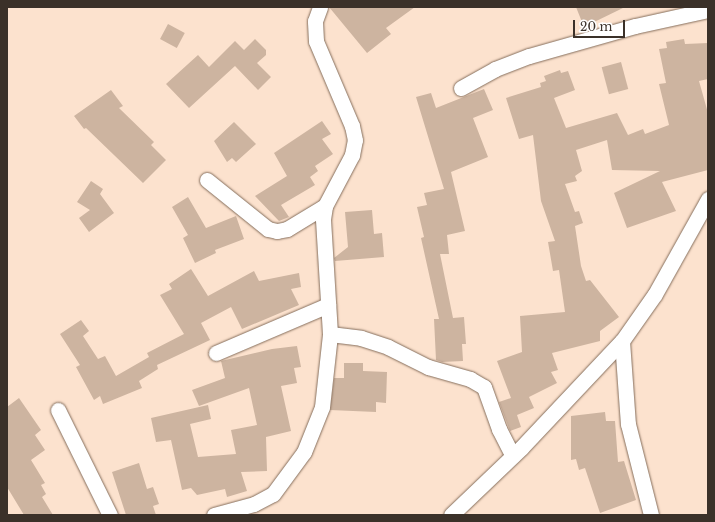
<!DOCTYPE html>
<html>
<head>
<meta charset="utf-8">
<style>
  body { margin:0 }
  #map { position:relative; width:715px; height:522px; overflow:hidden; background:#fce2ce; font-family:"Libre Baskerville",serif }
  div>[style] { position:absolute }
  .building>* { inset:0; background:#cdb4a0; transform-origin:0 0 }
  .roads { filter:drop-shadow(0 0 1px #856e5c) drop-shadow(0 0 1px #856e5c) }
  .street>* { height:15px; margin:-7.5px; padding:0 7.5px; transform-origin:7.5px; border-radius:7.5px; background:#fff }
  span { translate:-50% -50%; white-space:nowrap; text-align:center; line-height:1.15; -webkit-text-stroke:3.5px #fff; paint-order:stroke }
  .frame { position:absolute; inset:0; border:8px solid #3b3129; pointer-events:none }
  .scale { position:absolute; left:573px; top:20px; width:52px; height:18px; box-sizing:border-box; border:2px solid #3b3129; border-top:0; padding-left:5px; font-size:12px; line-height:14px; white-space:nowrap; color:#3b3129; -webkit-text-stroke:3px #fff; paint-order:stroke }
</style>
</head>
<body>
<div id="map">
  <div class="building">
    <div style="clip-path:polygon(329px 7px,415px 7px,386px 28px,391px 34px,367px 53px)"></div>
    <div style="clip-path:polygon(576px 7px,625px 7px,584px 27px)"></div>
    <div style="left:168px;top:24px;width:19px;height:17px;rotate:28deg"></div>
    <div style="clip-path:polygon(255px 39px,266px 50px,266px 55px,257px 63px,271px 77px,258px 90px,235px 66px,189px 108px,166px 84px,198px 55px,209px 67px,235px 41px,244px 50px)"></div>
    <div style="clip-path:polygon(684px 39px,685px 44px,708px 43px,708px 79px,699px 81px,708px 113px,708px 170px,662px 182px,676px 211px,627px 228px,614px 193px,660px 171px,612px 170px,607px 140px,576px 150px,582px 171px,575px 176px,577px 181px,565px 184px,575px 212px,579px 211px,583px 223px,575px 226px,581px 266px,586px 281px,590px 280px,619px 317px,600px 331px,600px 341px,552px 353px,558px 370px,551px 372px,557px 383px,529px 397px,534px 408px,517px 415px,521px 427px,510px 431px,499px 402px,511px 398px,497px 361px,522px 352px,520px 316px,565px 312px,559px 270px,553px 271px,548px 242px,555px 241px,541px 201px,533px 135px,519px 139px,506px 98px,541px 87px,540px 83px,546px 81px,544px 76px,560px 70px,561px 73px,568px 71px,575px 90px,554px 98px,566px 128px,617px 113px,628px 135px,643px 129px,645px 134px,669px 125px,659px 84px,666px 83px,659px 49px,667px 48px,666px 42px)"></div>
    <div style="left:621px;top:62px;width:28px;height:20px;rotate:75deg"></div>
    <div style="clip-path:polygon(484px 89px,493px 110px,473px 118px,488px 157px,451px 172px,465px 231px,447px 235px,449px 254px,440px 254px,453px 318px,464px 317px,466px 344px,462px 344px,463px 361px,442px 362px,436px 360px,434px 319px,439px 319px,421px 238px,424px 237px,417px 207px,427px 205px,424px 193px,444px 189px,416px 97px,431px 93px,436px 108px)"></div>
    <div style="clip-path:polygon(111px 90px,123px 106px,119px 108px,154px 142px,151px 145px,166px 160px,143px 183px,86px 128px,84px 129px,74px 116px)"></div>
    <div style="clip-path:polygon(322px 121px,331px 134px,322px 139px,333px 154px,315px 166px,318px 171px,310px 177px,315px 185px,281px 205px,289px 217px,279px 221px,255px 196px,287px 176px,274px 153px)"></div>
    <div style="clip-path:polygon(234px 122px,256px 144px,236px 162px,232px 158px,227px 162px,214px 141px)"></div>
    <div style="clip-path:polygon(91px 181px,103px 189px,100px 194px,114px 213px,89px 232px,79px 218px,90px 210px,77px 202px)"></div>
    <div style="clip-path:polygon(188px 197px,206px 228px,236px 216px,244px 239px,215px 250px,216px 253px,195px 263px,183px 238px,188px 235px,172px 207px)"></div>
    <div style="clip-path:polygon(372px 210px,374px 234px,382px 233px,384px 257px,335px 261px,334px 258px,348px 247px,345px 212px)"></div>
    <div style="clip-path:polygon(191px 269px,208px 296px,254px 271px,259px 281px,299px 273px,301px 287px,291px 289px,299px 305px,242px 329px,231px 307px,201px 323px,210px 340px,157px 365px,158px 369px,139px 381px,142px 388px,103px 404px,100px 396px,94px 400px,76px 367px,80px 365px,60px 334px,81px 320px,89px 331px,83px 336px,98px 359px,105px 356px,116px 376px,149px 357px,147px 353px,184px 334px,160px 295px,172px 289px,169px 284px)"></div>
    <div style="clip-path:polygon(297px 346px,301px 367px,294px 368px,297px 383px,281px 386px,291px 431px,266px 437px,267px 471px,241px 472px,247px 491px,227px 497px,225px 489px,197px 495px,191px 488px,182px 490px,171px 440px,156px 442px,151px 418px,208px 405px,211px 419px,190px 424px,198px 457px,236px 454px,231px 430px,257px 425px,249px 388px,199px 406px,192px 390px,225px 378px,221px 361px,272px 349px)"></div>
    <div style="clip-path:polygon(344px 363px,363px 363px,363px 371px,387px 372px,386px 403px,376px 402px,376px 412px,330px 410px,334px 378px,344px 378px)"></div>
    <div style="clip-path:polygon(19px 398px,41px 430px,35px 435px,45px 450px,31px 460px,45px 483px,41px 485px,46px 494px,42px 497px,53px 515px,24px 515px,7px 487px,7px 407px)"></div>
    <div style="clip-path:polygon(605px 412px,606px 421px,615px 421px,618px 462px,624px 461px,636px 500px,600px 513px,585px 468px,579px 470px,576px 459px,571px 460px,571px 416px)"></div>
    <div style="clip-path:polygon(139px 463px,147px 489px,153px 487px,159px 504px,153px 506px,156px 515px,126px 515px,112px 472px)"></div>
  </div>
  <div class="roads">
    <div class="street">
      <div style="left:461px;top:88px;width:39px;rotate:-29deg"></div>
      <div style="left:495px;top:69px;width:36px;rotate:-21deg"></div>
      <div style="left:529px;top:56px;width:110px;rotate:-15.8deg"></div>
      <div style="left:635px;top:26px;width:75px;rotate:-12.4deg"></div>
      <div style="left:207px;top:180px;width:78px;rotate:38.8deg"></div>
      <div style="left:268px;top:229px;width:9px;rotate:13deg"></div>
      <div style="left:277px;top:231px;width:10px;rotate:-11deg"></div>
      <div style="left:287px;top:229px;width:44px;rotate:-31.2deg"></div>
      <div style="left:330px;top:334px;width:31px;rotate:7deg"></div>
      <div style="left:361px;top:338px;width:28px;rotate:18deg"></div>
      <div style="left:388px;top:347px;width:45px;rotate:26.6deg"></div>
      <div style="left:428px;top:367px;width:44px;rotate:15.9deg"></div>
      <div style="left:470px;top:379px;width:16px;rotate:30deg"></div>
      <div style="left:484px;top:387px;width:45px;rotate:70.3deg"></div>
      <div style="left:499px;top:429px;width:30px;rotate:63deg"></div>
      <div style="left:622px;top:341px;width:83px;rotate:85.9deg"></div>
      <div style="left:628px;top:424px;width:94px;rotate:75.8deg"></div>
      <div style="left:216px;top:353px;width:122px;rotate:-23.2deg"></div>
      <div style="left:58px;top:410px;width:117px;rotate:63.7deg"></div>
      <div style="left:214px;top:515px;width:41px;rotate:-15.4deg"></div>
      <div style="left:254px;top:504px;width:21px;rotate:-28deg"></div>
      <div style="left:273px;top:494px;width:52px;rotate:-53.6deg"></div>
      <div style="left:304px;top:452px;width:48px;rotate:-68.2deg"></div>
      <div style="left:322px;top:407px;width:73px;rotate:-83.7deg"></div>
      <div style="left:330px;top:334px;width:115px;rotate:-93.5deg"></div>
      <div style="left:323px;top:219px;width:13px;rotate:-81deg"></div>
      <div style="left:325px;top:206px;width:58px;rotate:-62.1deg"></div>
      <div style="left:352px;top:155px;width:15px;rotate:-79deg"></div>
      <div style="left:355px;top:140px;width:14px;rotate:-102deg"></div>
      <div style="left:352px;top:126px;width:92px;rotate:-113deg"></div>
      <div style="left:316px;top:41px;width:20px;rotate:-93deg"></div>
      <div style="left:315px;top:21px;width:15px;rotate:-70deg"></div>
      <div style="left:451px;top:515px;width:97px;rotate:-43.7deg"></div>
      <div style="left:521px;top:448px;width:147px;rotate:-46.7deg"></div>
      <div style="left:622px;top:341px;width:57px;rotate:-54.9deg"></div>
      <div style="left:655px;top:294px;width:109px;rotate:-60.8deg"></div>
    </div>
  </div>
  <div class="frame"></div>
  <div class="scale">20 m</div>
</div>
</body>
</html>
